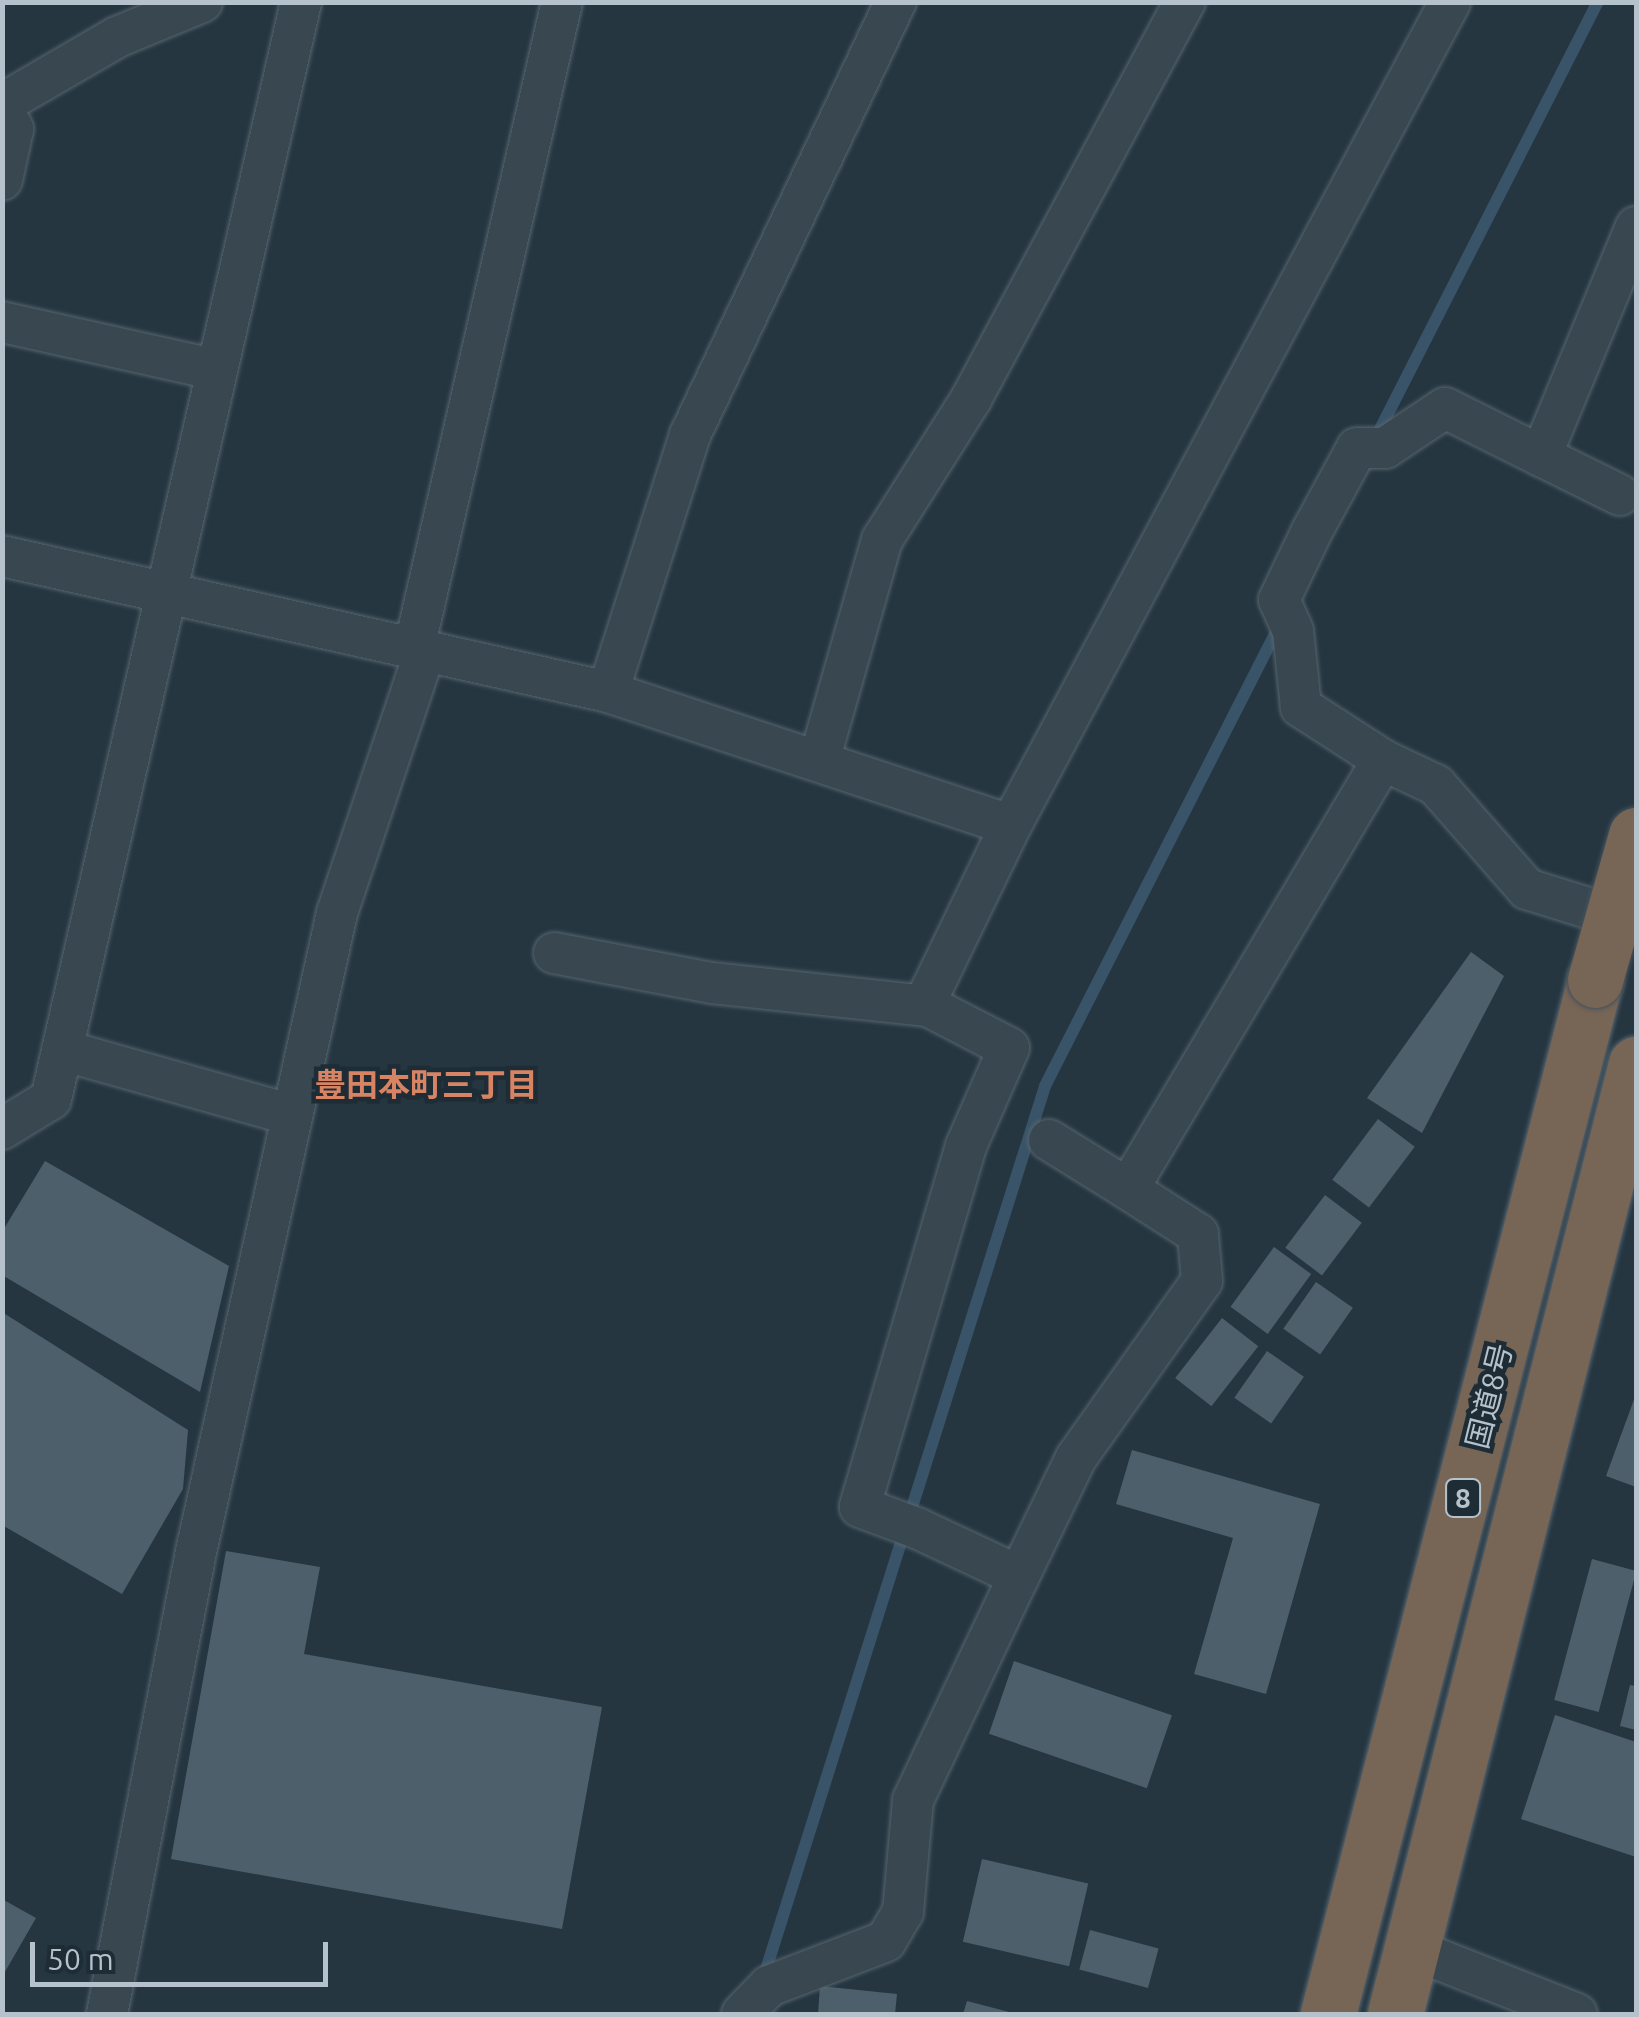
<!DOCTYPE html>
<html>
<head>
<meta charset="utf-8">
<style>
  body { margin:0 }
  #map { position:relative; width:1639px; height:2017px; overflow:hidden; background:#253641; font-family:Ubuntu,"Noto Sans JP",sans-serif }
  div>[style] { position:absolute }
  .stream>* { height:12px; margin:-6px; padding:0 6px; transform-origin:6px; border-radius:6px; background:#395468 }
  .building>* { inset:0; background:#4e5f6c; transform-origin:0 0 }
  .roads { filter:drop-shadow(0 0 2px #57656e) drop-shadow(0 0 2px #57656e) }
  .minor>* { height:40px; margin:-20px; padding:0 20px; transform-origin:20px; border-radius:20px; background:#394751 }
  .highway>* { height:55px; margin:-27.5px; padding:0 27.5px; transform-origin:27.5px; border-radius:27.5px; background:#776556 }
  .bridges { filter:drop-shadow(0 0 2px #44525b) drop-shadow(0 0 2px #44525b) }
  .highway-bridge>* { height:55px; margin:-27.5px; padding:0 27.5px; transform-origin:27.5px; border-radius:27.5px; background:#776556 }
  span { translate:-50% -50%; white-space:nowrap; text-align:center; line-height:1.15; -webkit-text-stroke:9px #1e2c36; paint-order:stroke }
  .shield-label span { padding:2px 8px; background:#1e2c36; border:2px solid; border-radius:8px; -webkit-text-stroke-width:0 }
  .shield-label { font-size:28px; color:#b6c2cb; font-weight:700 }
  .street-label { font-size:30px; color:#b6c2cb }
  .neighbourhood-label { font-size:32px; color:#d78465; font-weight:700 }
  .frame { position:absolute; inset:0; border:5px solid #b6c2cb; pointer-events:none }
  .scale { position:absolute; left:30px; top:1942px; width:298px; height:45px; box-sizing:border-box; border:5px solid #b6c2cb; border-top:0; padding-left:12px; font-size:30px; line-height:35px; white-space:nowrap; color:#b6c2cb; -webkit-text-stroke:8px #1e2c36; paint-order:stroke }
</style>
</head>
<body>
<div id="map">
  <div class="stream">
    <div style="left:1374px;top:441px;width:493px;rotate:-63deg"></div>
    <div style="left:763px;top:1979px;width:936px;rotate:-72.47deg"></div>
    <div style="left:1045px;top:1086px;width:518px;rotate:-63.04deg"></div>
  </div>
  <div class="building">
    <div style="clip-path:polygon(1471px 952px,1504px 976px,1422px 1133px,1367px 1098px)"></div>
    <div style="left:1378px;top:1119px;width:46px;height:76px;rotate:37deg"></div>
    <div style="clip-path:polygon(45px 1161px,229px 1266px,200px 1392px,2px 1275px,2px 1232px)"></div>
    <div style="left:1325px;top:1195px;width:46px;height:66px;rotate:37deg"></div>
    <div style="left:1274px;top:1247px;width:46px;height:74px;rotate:36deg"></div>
    <div style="left:1316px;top:1282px;width:45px;height:57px;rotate:35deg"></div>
    <div style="clip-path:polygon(2px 1312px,188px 1430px,183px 1489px,122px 1594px,2px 1525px)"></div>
    <div style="left:1222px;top:1318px;width:46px;height:76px;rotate:38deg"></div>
    <div style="left:1267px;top:1351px;width:45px;height:57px;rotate:35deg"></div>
    <div style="clip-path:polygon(1636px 1394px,1636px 1487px,1606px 1476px)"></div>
    <div style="clip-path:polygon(1132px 1450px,1320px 1504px,1266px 1694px,1194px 1674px,1233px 1538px,1116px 1504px)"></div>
    <div style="clip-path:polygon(226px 1551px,320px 1567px,304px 1654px,602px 1707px,562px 1929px,171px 1859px)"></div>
    <div style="left:1592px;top:1559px;width:46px;height:146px;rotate:15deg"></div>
    <div style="left:1014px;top:1661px;width:167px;height:77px;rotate:19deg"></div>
    <div style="clip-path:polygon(1630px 1685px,1636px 1686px,1636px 1730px,1620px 1726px)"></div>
    <div style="clip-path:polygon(1555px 1715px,1636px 1742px,1636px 1857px,1521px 1819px)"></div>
    <div style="left:982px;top:1859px;width:109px;height:85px;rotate:13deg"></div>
    <div style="clip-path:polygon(2px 1899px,36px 1918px,2px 1977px)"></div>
    <div style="left:1090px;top:1930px;width:71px;height:41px;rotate:15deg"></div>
    <div style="clip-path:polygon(820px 1986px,897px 1994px,895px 2014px,818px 2014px)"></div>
    <div style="clip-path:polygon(967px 2001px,1013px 2013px,1013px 2014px,963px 2014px)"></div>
  </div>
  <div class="roads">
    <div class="minor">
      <div style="left:2px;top:104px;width:133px;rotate:-30.2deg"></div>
      <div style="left:117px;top:37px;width:92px;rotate:-22.4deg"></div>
      <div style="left:2px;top:108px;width:24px;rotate:62deg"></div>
      <div style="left:13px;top:129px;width:52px;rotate:102.2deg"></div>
      <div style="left:2px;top:322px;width:220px;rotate:12.6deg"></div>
      <div style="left:1541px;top:456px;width:88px;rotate:26.3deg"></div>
      <div style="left:2px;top:556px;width:621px;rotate:12.65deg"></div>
      <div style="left:608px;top:692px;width:424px;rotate:18.3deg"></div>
      <div style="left:1011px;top:825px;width:933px;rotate:-61.92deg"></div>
      <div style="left:414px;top:649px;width:664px;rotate:-77.12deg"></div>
      <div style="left:608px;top:692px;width:270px;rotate:-72.3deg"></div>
      <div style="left:690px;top:435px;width:480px;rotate:-64.6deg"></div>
      <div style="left:1383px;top:760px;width:59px;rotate:25.3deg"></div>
      <div style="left:1436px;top:785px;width:138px;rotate:48.8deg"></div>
      <div style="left:1527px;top:889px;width:114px;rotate:17.3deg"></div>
      <div style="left:819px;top:761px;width:230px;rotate:-74.1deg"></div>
      <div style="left:882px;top:540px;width:167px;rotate:-57.7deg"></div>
      <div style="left:971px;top:399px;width:451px;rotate:-61.7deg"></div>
      <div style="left:1011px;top:825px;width:191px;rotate:115.8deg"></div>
      <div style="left:928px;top:997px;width:9px;rotate:90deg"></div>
      <div style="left:928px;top:1006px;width:91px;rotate:27.4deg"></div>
      <div style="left:1009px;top:1048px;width:107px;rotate:113.7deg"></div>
      <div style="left:966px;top:1146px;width:376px;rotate:106.4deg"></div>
      <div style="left:860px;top:1507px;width:63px;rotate:20.4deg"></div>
      <div style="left:919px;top:1529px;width:110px;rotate:25.2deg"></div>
      <div style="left:554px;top:953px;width:161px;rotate:10.8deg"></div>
      <div style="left:712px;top:983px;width:217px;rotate:6.1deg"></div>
      <div style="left:62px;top:1050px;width:239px;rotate:15.8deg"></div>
      <div style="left:2px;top:1129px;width:57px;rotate:-31.5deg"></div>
      <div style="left:51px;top:1099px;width:1125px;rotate:-77.16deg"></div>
      <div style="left:1049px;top:1140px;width:93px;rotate:31.8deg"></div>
      <div style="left:1412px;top:1949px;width:177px;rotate:21.5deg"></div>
      <div style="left:107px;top:2014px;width:480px;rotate:-79.1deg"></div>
      <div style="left:198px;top:1543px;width:645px;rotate:-77.56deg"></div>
      <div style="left:337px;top:913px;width:276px;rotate:-71.4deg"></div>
      <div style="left:742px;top:2014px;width:39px;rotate:-46deg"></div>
      <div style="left:769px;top:1986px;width:125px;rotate:-21deg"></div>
      <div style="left:886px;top:1941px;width:34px;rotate:-60deg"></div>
      <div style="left:903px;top:1912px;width:112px;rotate:-84.9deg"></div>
      <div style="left:913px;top:1800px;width:248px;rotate:-64.7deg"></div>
      <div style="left:1019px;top:1576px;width:131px;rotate:-64.2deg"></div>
      <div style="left:1076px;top:1458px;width:217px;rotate:-54.6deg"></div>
      <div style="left:1202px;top:1281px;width:47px;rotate:-94.9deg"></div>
      <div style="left:1198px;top:1234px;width:83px;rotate:-147.3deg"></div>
      <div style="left:1128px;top:1189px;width:499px;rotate:-59.3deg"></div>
      <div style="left:1383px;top:760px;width:98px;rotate:-147.1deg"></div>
      <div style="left:1301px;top:707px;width:76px;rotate:-96deg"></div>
      <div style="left:1293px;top:631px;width:34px;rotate:-114deg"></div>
      <div style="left:1279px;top:600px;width:76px;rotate:-64.4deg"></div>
      <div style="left:1312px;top:531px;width:94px;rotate:-61.5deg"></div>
      <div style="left:1357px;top:448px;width:28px"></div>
      <div style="left:1385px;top:448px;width:72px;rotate:-33.7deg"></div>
      <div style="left:1445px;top:408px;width:107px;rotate:26.6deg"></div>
      <div style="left:1541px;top:456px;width:248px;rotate:-67.5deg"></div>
    </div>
    <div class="highway">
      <div style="left:1328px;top:2014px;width:1068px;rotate:-75.52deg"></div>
      <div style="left:1395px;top:2014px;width:980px;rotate:-75.77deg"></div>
    </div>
  </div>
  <div class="bridges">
    <div class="highway-bridge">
      <div style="left:1595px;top:980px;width:151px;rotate:-74.2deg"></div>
    </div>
  </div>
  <div class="shield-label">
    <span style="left:1463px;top:1498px">8</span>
  </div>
  <div class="street-label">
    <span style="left:1489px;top:1396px;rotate:-76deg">国道8号</span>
  </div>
  <div class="neighbourhood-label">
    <span style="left:426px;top:1084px">豊田本町三丁目</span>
  </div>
  <div class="frame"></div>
  <div class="scale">50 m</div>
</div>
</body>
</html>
